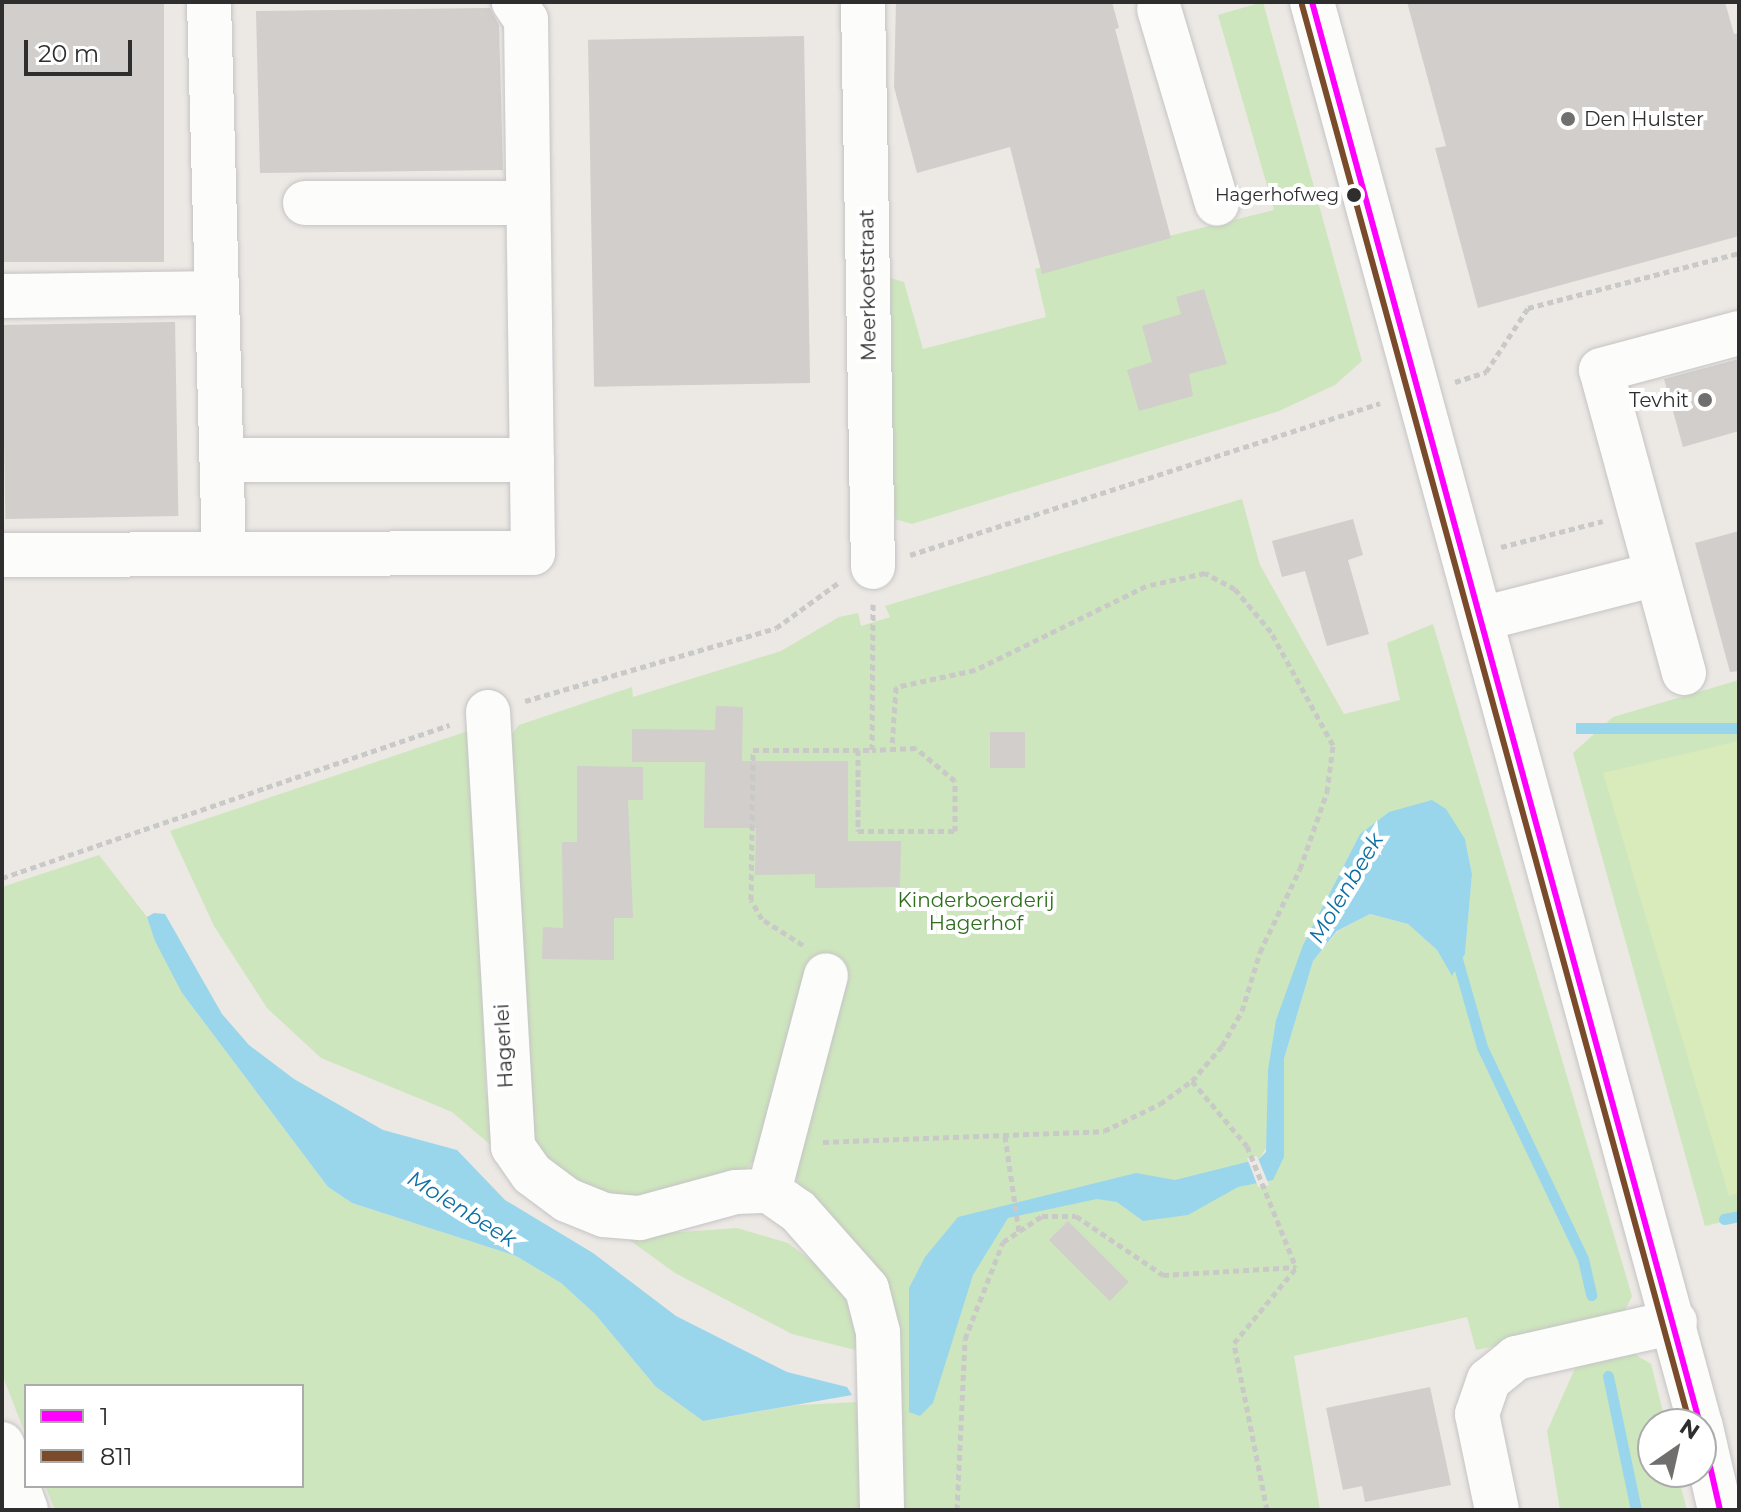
<!DOCTYPE html>
<html>
<head>
<meta charset="utf-8">
<style>
  body { margin:0 }
  #map { position:relative; width:1741px; height:1512px; overflow:hidden; background:#ece8e4; font-family:Montserrat,sans-serif }
  div>[style] { position:absolute }
  .green>* { inset:0; background:#cee6be }
  .pitch>* { inset:0; background:#d9eabb }
  .water>* { inset:0; background:#99d6ec; transform-origin:0 0 }
  .pier>* { inset:0; background:#ece8e4 }
  .stream>* { height:11px; margin:-5.5px; padding:0 5.5px; transform-origin:5.5px; border-radius:5.5px; background:#99d6ec }
  .building>* { inset:0; background:#d1cecb; transform-origin:0 0 }
  .path>* { height:5px; margin-top:-2.5px; transform-origin:0; background:repeating-linear-gradient(90deg,#c9c9c8 0 6px,transparent 0 10px) }
  .roads { filter:drop-shadow(0 0 2px #c5c4c5) drop-shadow(0 0 2px #c5c4c5) }
  .minor>* { height:44px; margin:-22px; padding:0 22px; transform-origin:22px; border-radius:22px; background:#fcfcfb }
  .bus-1>* { height:6px; margin:-3px; padding:0 3px; transform-origin:3px; border-radius:3px; background:#f0f }
  .bus-2>* { height:6px; margin:-3px; padding:0 3px; transform-origin:3px; border-radius:3px; background:#7a4b2a }
  .dots>* { width:22px; height:22px; translate:-50% -50%; box-sizing:border-box; border:4px solid #fff; border-radius:50% }
  span { translate:-50% -50%; white-space:nowrap; text-align:center; line-height:1.15; -webkit-text-stroke:8px #fff; paint-order:stroke }
  .bus-label { font-size:18px; color:#2e2e2e }
  .right { translate:-100% -50%; text-align:right }
  .poi-label { font-size:20px; color:#2e2e2e }
  .left { translate:0 -50%; text-align:left }
  .street-label { font-size:20px; color:#2e2e2e }
  .park-label { font-size:20px; color:#2c6e1b }
  .water-label { font-size:22px; color:#0d6fa3; font-style:italic }
  .frame { position:absolute; inset:0; border:4px solid #2e2e2e; pointer-events:none }
  .legend { position:absolute; left:24px; top:1384px; width:280px; height:104px; box-sizing:border-box; background:#fff; border:2px solid #ababab; margin:0; padding:10px 14px; list-style:none; font-size:24px; color:#2e2e2e }
  .legend li { display:flex; align-items:center; gap:16px; height:40px }
  .legend b { width:40px; border:2px solid #ababab }
  .north { position:absolute; left:1637px; top:1408px; width:80px; height:80px; box-sizing:border-box; background:#fff; border:2px solid #ababab; border-radius:50%; rotate:34deg; font-size:22px; font-weight:700; line-height:32px; text-align:center; color:#2e2e2e }
  .north::after { content:''; display:block; margin:auto; width:28px; height:36px; background:#706f6e; clip-path:polygon(50% 0,100% 100%,50% 72%,0 100%) }
  .scale { position:absolute; left:24px; top:40px; width:108px; height:36px; box-sizing:border-box; border:4px solid #2e2e2e; border-top:0; padding-left:10px; font-size:24px; line-height:28px; white-space:nowrap; color:#2e2e2e; -webkit-text-stroke:6px #fff; paint-order:stroke }
</style>
</head>
<body>
<div id="map">
  <div class="green">
    <div style="clip-path:polygon(1263px 2px,1362px 361px,1335px 385px,1279px 411px,912px 524px,888px 517px,887px 277px,904px 282px,923px 349px,1046px 317px,1035px 269px,1274px 210px,1218px 15px)"></div>
    <div style="clip-path:polygon(evenodd,1242px 499px,1260px 565px,1344px 714px,1400px 700px,1387px 643px,1433px 624px,1632px 1296px,1621px 1319px,1476px 1350px,1467px 1317px,1294px 1356px,1320px 1510px,890px 1510px,884px 1324px,799px 1186px,792px 1163px,759px 1154px,738px 1180px,610px 1204px,549px 1165px,533px 1139px,511px 735px,519px 725px,632px 687px,633px 697px,781px 651px,839px 617px,858px 613px,861px 626px,890px 617px,885px 606px,1242px 499px,1389px 812px,1465px 839px,1472px 874px,1465px 954px,1452px 975px,1437px 950px,1408px 924px,1370px 914px,1338px 931px,1313px 961px,1284px 1059px,1284px 1157px,1245px 1163px,1259px 1159px,1270px 1142px,1303px 945px,1360px 834px,1389px 812px)"></div>
    <div style="clip-path:polygon(1739px 680px,1739px 1218px,1705px 1226px,1573px 753px,1613px 717px)"></div>
    <div style="clip-path:polygon(474px 729px,486px 1092px,500px 1153px,452px 1112px,321px 1058px,267px 1008px,214px 926px,170px 831px)"></div>
    <div style="clip-path:polygon(99px 855px,147px 917px,182px 993px,328px 1187px,352px 1203px,516px 1256px,561px 1283px,595px 1314px,656px 1387px,703px 1421px,797px 1405px,858px 1402px,861px 1510px,55px 1510px,45px 1486px,302px 1486px,302px 1386px,26px 1386px,26px 1436px,2px 1374px,2px 887px)"></div>
    <div style="clip-path:polygon(737px 1228px,788px 1243px,821px 1268px,844px 1294px,867px 1353px,792px 1334px,675px 1273px,624px 1236px)"></div>
    <div style="clip-path:polygon(1631px 1352px,1651px 1364px,1666px 1424px,1653px 1424px,1653px 1472px,1677px 1472px,1687px 1510px,1560px 1510px,1547px 1431px,1576px 1366px)"></div>
  </div>
  <div class="pitch">
    <div style="clip-path:polygon(1739px 741px,1739px 1193px,1729px 1196px,1603px 773px)"></div>
  </div>
  <div class="water">
    <div style="left:1739px;top:723px;width:11px;height:163px;rotate:90deg"></div>
    <div style="clip-path:polygon(1432px 800px,1446px 809px,1465px 839px,1472px 874px,1465px 954px,1452px 976px,1437px 950px,1408px 924px,1370px 914px,1337px 931px,1313px 961px,1284px 1059px,1284px 1157px,1273px 1180px,1238px 1187px,1188px 1215px,1143px 1221px,1117px 1202px,1097px 1199px,1008px 1218px,973px 1275px,933px 1403px,920px 1416px,909px 1412px,909px 1288px,925px 1257px,958px 1217px,1136px 1173px,1175px 1180px,1259px 1159px,1266px 1152px,1268px 1070px,1276px 1020px,1303px 945px,1360px 834px,1389px 812px)"></div>
    <div style="clip-path:polygon(154px 913px,165px 914px,222px 1014px,249px 1045px,294px 1079px,383px 1130px,457px 1150px,505px 1200px,593px 1253px,676px 1316px,787px 1372px,847px 1387px,852px 1395px,703px 1421px,656px 1387px,595px 1314px,561px 1283px,516px 1256px,352px 1203px,328px 1187px,182px 993px,155px 941px,147px 917px)"></div>
  </div>
  <div class="pier">
    <div style="clip-path:polygon(1257px 1156px,1269px 1185px,1258px 1187px,1247px 1158px)"></div>
  </div>
  <div class="stream">
    <div style="left:1455px;top:952px;width:99px;rotate:74.1deg"></div>
    <div style="left:1482px;top:1047px;width:235px;rotate:64.5deg"></div>
    <div style="left:1583px;top:1259px;width:37px;rotate:77deg"></div>
    <div style="left:1724px;top:1219px;width:15px;rotate:-11deg"></div>
    <div style="left:1608px;top:1376px;width:137px;rotate:78.2deg"></div>
  </div>
  <div class="building">
    <div style="left:2px;top:2px;width:162px;height:260px"></div>
    <div style="clip-path:polygon(896px 2px,1112px 2px,1119px 28px,1115px 29px,1171px 238px,1042px 274px,1010px 147px,917px 173px,894px 87px)"></div>
    <div style="clip-path:polygon(1407px 2px,1725px 2px,1734px 34px,1739px 33px,1739px 236px,1478px 308px,1435px 148px,1446px 146px)"></div>
    <div style="clip-path:polygon(490px 8px,499px 25px,503px 170px,260px 173px,256px 11px)"></div>
    <div style="left:804px;top:36px;width:347px;height:216px;rotate:89deg"></div>
    <div style="clip-path:polygon(1204px 289px,1227px 364px,1189px 374px,1193px 396px,1139px 411px,1127px 370px,1152px 362px,1142px 326px,1181px 314px,1176px 297px)"></div>
    <div style="left:175px;top:322px;width:194px;height:173px;rotate:89deg"></div>
    <div style="clip-path:polygon(1739px 359px,1739px 431px,1683px 447px,1664px 379px)"></div>
    <div style="clip-path:polygon(1353px 519px,1363px 555px,1348px 560px,1369px 634px,1327px 646px,1305px 571px,1282px 577px,1272px 541px)"></div>
    <div style="clip-path:polygon(1739px 531px,1739px 671px,1730px 672px,1695px 543px)"></div>
    <div style="clip-path:polygon(716px 706px,743px 707px,742px 761px,848px 761px,848px 841px,901px 841px,900px 887px,815px 888px,815px 874px,755px 875px,756px 828px,704px 828px,705px 762px,632px 762px,632px 729px,715px 730px)"></div>
    <div style="left:990px;top:732px;width:35px;height:36px"></div>
    <div style="clip-path:polygon(577px 766px,643px 767px,643px 800px,628px 800px,633px 918px,614px 918px,614px 960px,542px 959px,543px 927px,563px 928px,562px 842px,577px 842px)"></div>
    <div style="left:1068px;top:1221px;width:86px;height:27px;rotate:45deg"></div>
    <div style="clip-path:polygon(1430px 1387px,1451px 1485px,1365px 1502px,1362px 1486px,1343px 1490px,1326px 1408px)"></div>
  </div>
  <div class="path">
    <div style="left:1455px;top:382px;width:33px;rotate:-18deg"></div>
    <div style="left:1486px;top:372px;width:77px;rotate:-56.7deg"></div>
    <div style="left:1528px;top:308px;width:218px;rotate:-14.6deg"></div>
    <div style="left:1501px;top:547px;width:105px;rotate:-14.3deg"></div>
    <div style="left:910px;top:555px;width:494px;rotate:-17.9deg"></div>
    <div style="left:525px;top:701px;width:261px;rotate:-16.2deg"></div>
    <div style="left:776px;top:628px;width:77px;rotate:-36deg"></div>
    <div style="left:858px;top:750px;width:81px;rotate:90deg"></div>
    <div style="left:858px;top:831px;width:97px"></div>
    <div style="left:955px;top:831px;width:50px;rotate:-90deg"></div>
    <div style="left:955px;top:781px;width:51px;rotate:-139.8deg"></div>
    <div style="left:916px;top:748px;width:44px;rotate:177.4deg"></div>
    <div style="left:2px;top:878px;width:473px;rotate:-18.9deg"></div>
    <div style="left:803px;top:945px;width:49px;rotate:-147.6deg"></div>
    <div style="left:762px;top:919px;width:22px;rotate:-120deg"></div>
    <div style="left:751px;top:900px;width:150px;rotate:-89.2deg"></div>
    <div style="left:753px;top:750px;width:119px"></div>
    <div style="left:872px;top:750px;width:146px;rotate:-89.6deg"></div>
    <div style="left:1192px;top:1081px;width:85px;rotate:49.8deg"></div>
    <div style="left:1247px;top:1146px;width:131px;rotate:68deg"></div>
    <div style="left:1005px;top:1136px;width:97px;rotate:81.7deg"></div>
    <div style="left:823px;top:1142px;width:281px;rotate:-2.2deg"></div>
    <div style="left:1104px;top:1131px;width:62px;rotate:-25.7deg"></div>
    <div style="left:1160px;top:1104px;width:39px;rotate:-36deg"></div>
    <div style="left:1192px;top:1081px;width:46px;rotate:-49.4deg"></div>
    <div style="left:1222px;top:1046px;width:40px;rotate:-60.3deg"></div>
    <div style="left:1242px;top:1011px;width:62px;rotate:-73deg"></div>
    <div style="left:1260px;top:952px;width:92px;rotate:-64.3deg"></div>
    <div style="left:1300px;top:869px;width:82px;rotate:-70.7deg"></div>
    <div style="left:1327px;top:792px;width:47px;rotate:-82.7deg"></div>
    <div style="left:1333px;top:745px;width:129px;rotate:-118.8deg"></div>
    <div style="left:1271px;top:632px;width:56px;rotate:-129.9deg"></div>
    <div style="left:1235px;top:589px;width:34px;rotate:-152deg"></div>
    <div style="left:1205px;top:573px;width:60px;rotate:167.6deg"></div>
    <div style="left:1146px;top:586px;width:191px;rotate:153.8deg"></div>
    <div style="left:975px;top:670px;width:81px;rotate:167.9deg"></div>
    <div style="left:896px;top:687px;width:60px;rotate:93.8deg"></div>
    <div style="left:957px;top:1510px;width:171px;rotate:-87.3deg"></div>
    <div style="left:965px;top:1339px;width:104px;rotate:-68.6deg"></div>
    <div style="left:1003px;top:1242px;width:47px;rotate:-33.7deg"></div>
    <div style="left:1042px;top:1216px;width:34px"></div>
    <div style="left:1076px;top:1216px;width:105px;rotate:34.1deg"></div>
    <div style="left:1163px;top:1275px;width:133px;rotate:-3.4deg"></div>
    <div style="left:1267px;top:1510px;width:170px;rotate:-101.2deg"></div>
    <div style="left:1234px;top:1343px;width:97px;rotate:-50.4deg"></div>
  </div>
  <div class="roads">
    <div class="minor">
      <div style="left:209px;top:2px;width:552px;rotate:88.44deg"></div>
      <div style="left:863px;top:2px;width:565px;rotate:88.99deg"></div>
      <div style="left:1312px;top:2px;width:1474px;rotate:74.74deg"></div>
      <div style="left:1159px;top:9px;width:203px;rotate:73.4deg"></div>
      <div style="left:305px;top:203px;width:222px"></div>
      <div style="left:2px;top:296px;width:215px;rotate:-0.8deg"></div>
      <div style="left:222px;top:460px;width:310px"></div>
      <div style="left:2px;top:555px;width:531px;rotate:-0.22deg"></div>
      <div style="left:533px;top:553px;width:533px;rotate:-90.75deg"></div>
      <div style="left:526px;top:20px;width:22px;rotate:-124deg"></div>
      <div style="left:1481px;top:619px;width:181px;rotate:-14.4deg"></div>
      <div style="left:1684px;top:673px;width:314px;rotate:-105.3deg"></div>
      <div style="left:1601px;top:370px;width:143px;rotate:-15deg"></div>
      <div style="left:488px;top:712px;width:436px;rotate:86.7deg"></div>
      <div style="left:513px;top:1147px;width:33px;rotate:55deg"></div>
      <div style="left:532px;top:1174px;width:44px;rotate:36.6deg"></div>
      <div style="left:567px;top:1200px;width:40px;rotate:22deg"></div>
      <div style="left:604px;top:1215px;width:36px;rotate:5deg"></div>
      <div style="left:640px;top:1218px;width:99px;rotate:-15.2deg"></div>
      <div style="left:736px;top:1192px;width:33px;rotate:-2deg"></div>
      <div style="left:769px;top:1191px;width:35px;rotate:35deg"></div>
      <div style="left:798px;top:1211px;width:104px;rotate:48.5deg"></div>
      <div style="left:867px;top:1289px;width:44px;rotate:75.7deg"></div>
      <div style="left:878px;top:1332px;width:178px;rotate:88.7deg"></div>
      <div style="left:769px;top:1191px;width:223px;rotate:-75.2deg"></div>
      <div style="left:1701px;top:1427px;width:85px;rotate:77.1deg"></div>
      <div style="left:2px;top:1444px;width:70px;rotate:70deg"></div>
      <div style="left:1497px;top:1510px;width:98px;rotate:-101.8deg"></div>
      <div style="left:1477px;top:1414px;width:36px;rotate:-71deg"></div>
      <div style="left:1489px;top:1380px;width:35px;rotate:-39deg"></div>
      <div style="left:1516px;top:1358px;width:163px;rotate:-12.8deg"></div>
    </div>
  </div>
  <div class="bus-1">
    <div style="left:1312px;top:2px;width:1474px;rotate:74.74deg"></div>
    <div style="left:1701px;top:1427px;width:85px;rotate:77.1deg"></div>
  </div>
  <div class="bus-2">
    <div style="left:1302px;top:5px;width:1471px;rotate:74.71deg"></div>
  </div>
  <div class="dots">
    <div style="left:1568px;top:119px;background:#706f6e"></div>
    <div style="left:1354px;top:195px;background:#2e2e2e"></div>
    <div style="left:1705px;top:400px;background:#706f6e"></div>
  </div>
  <div class="bus-label">
    <span class="right" style="left:1339px;top:195px">Hagerhofweg</span>
  </div>
  <div class="poi-label">
    <span class="left" style="left:1584px;top:119px">Den Hulster</span>
    <span class="right" style="left:1689px;top:400px">Tevhit</span>
  </div>
  <div class="street-label">
    <span style="left:868px;top:285px;rotate:-91deg">Meerkoetstraat</span>
    <span style="left:504px;top:1046px;rotate:-93deg">Hagerlei</span>
  </div>
  <div class="park-label">
    <span style="left:976px;top:912px">Kinderboerderij<br>Hagerhof</span>
  </div>
  <div class="water-label">
    <span style="left:1346px;top:888px;rotate:-59deg">Molenbeek</span>
    <span style="left:462px;top:1209px;rotate:32deg">Molenbeek</span>
  </div>
  <div class="frame"></div>
  <ul class="legend">
  <li><b style="height:10px;background:#f0f"></b>1</li>
  <li><b style="height:10px;background:#7a4b2a"></b>811</li>
  </ul>
  <div class="north">N</div>
  <div class="scale">20 m</div>
</div>
</body>
</html>
